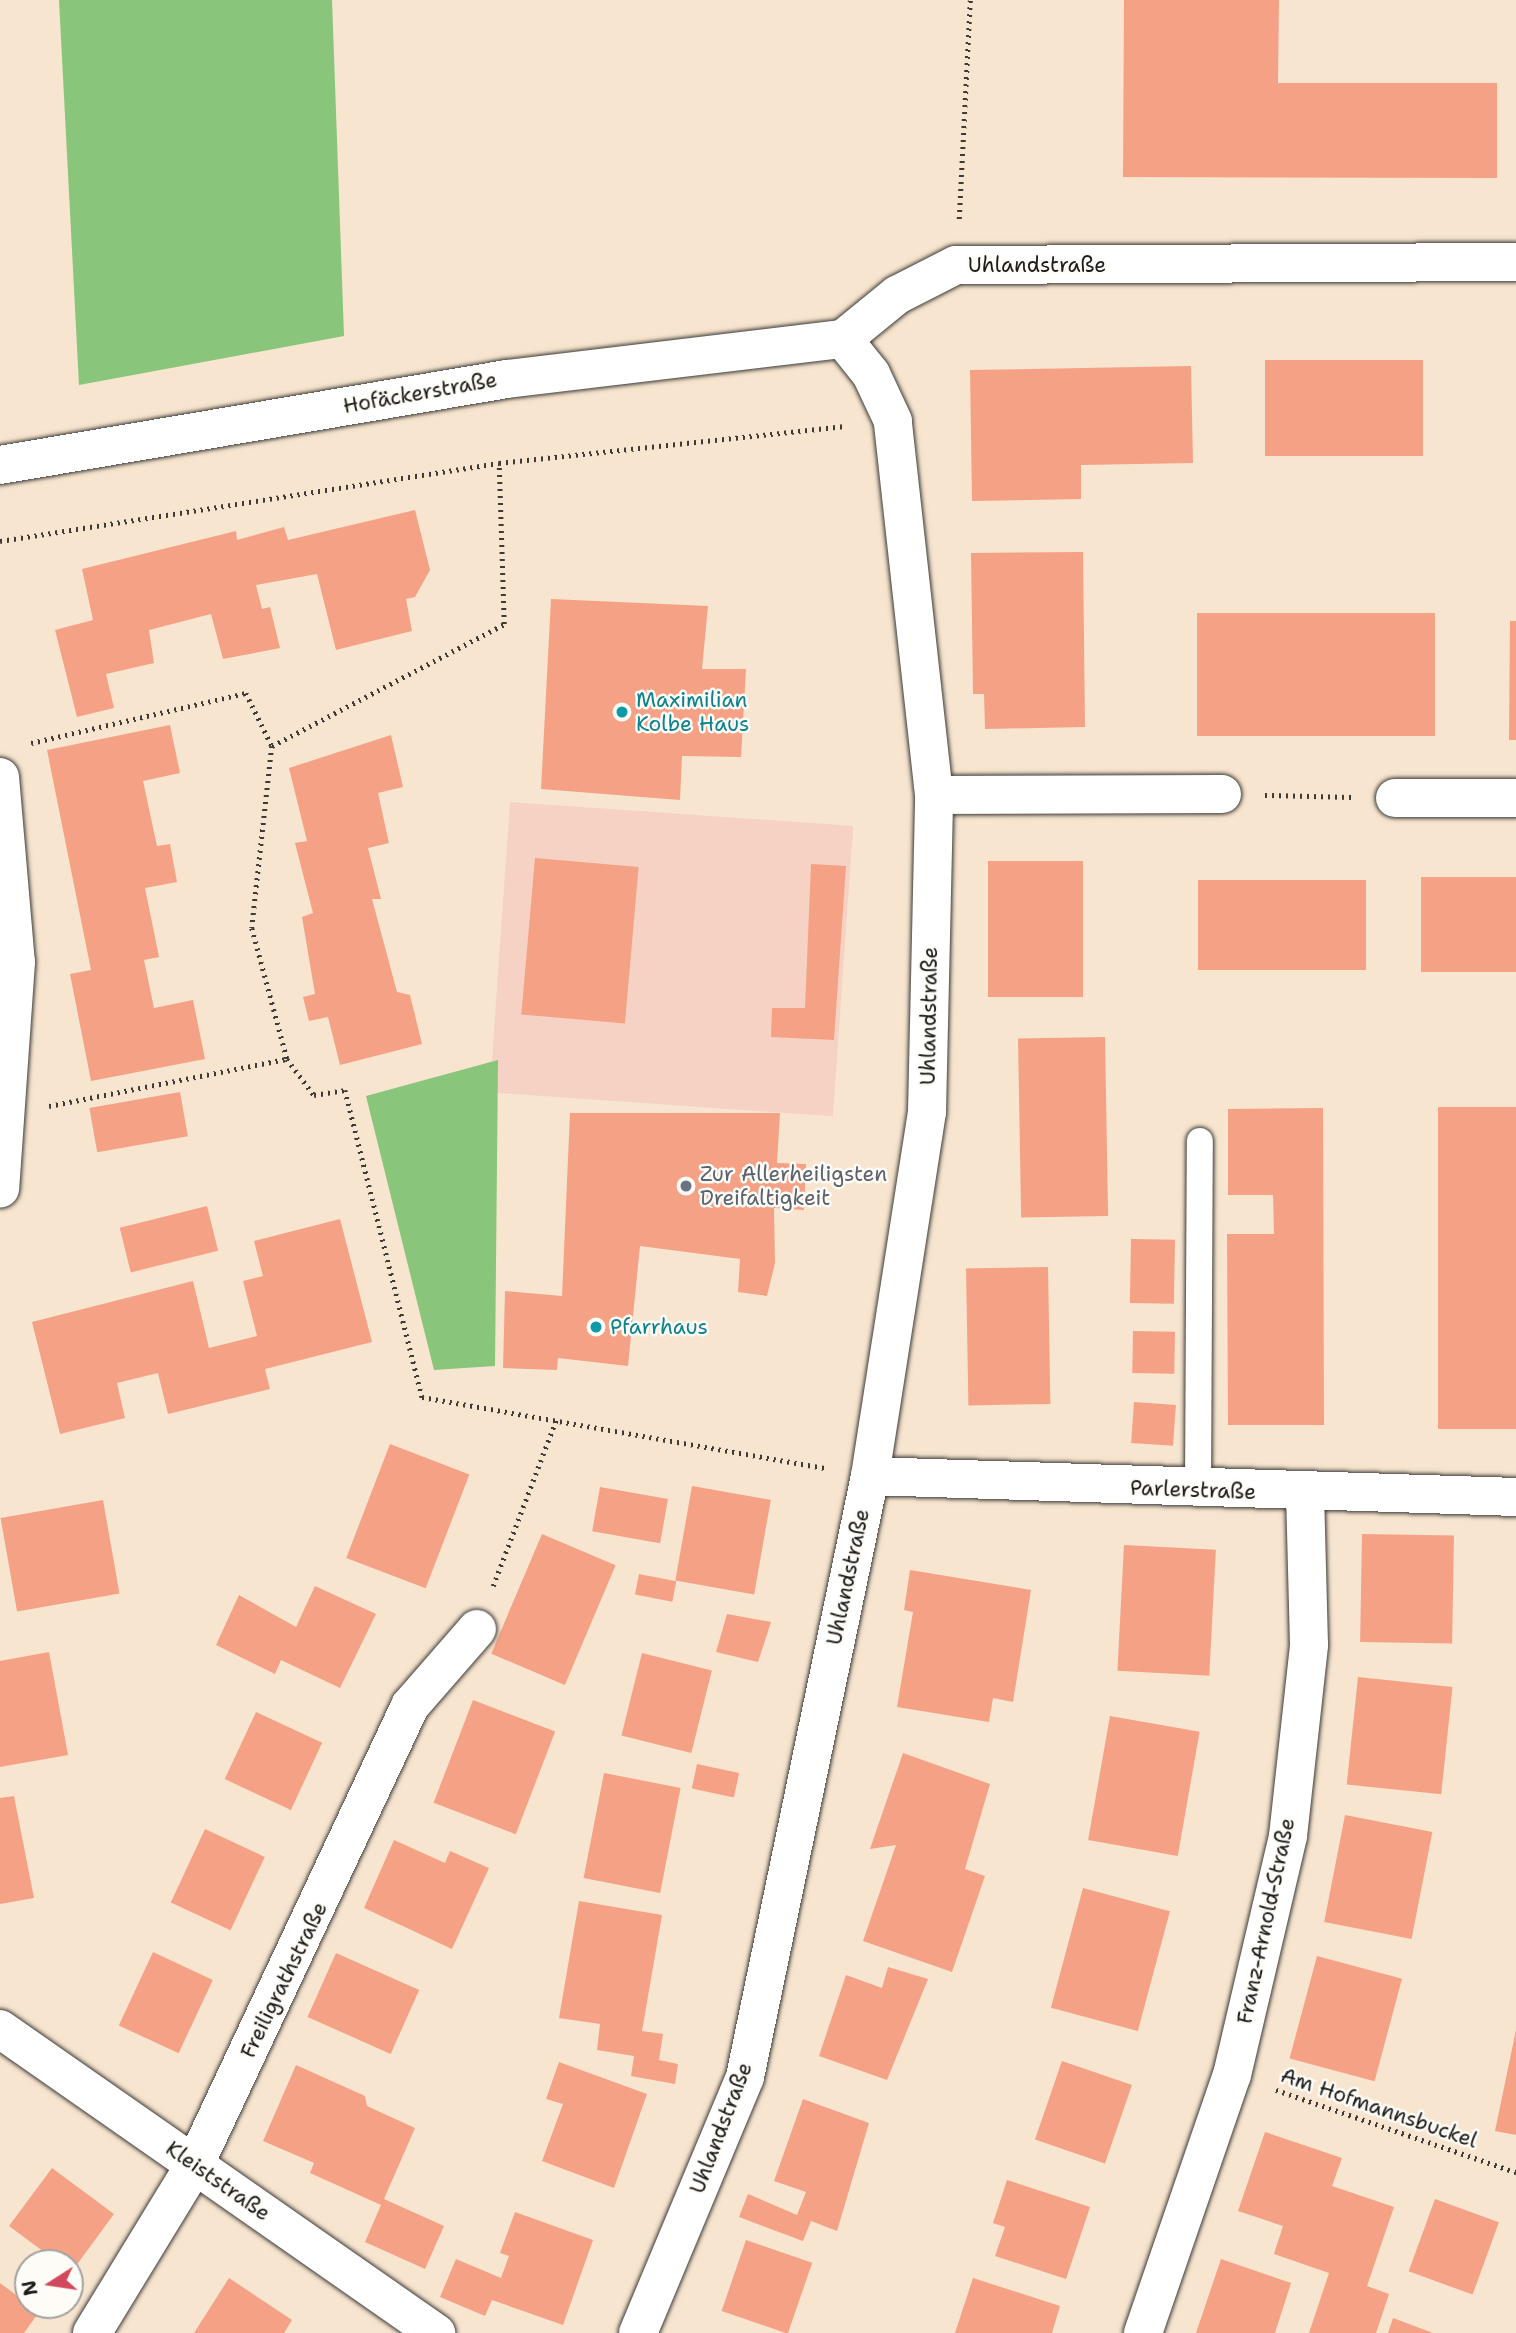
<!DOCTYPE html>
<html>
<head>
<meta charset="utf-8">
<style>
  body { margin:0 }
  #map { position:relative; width:1516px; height:2333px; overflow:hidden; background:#f7e5cf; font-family:"Shantell Sans",sans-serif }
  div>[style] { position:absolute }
  .built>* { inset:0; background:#f5d2c3; transform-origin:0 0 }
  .green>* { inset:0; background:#89c57a }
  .building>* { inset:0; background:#f5a186; transform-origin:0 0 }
  .path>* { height:4.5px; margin-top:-2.25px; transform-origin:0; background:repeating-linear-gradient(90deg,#3d3a37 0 2px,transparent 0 7px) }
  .roads { filter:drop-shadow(0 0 2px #3d3a37) drop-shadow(0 0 2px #3d3a37) }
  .lane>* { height:26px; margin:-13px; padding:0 13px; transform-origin:13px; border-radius:13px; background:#fff }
  .street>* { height:38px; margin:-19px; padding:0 19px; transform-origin:19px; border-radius:19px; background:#fff }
  .dots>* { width:19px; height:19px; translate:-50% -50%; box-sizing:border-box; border:4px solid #fdfcf7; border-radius:50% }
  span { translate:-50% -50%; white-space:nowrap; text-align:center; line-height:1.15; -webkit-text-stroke:5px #fdfcf7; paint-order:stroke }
  .street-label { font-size:21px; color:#1c1c1c }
  .culture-label { font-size:21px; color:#0d838f }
  .left { translate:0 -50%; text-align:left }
  .worship-label { font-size:21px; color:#5b616d }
  .north { position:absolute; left:14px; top:2249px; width:70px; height:70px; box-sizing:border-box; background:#fdfcf7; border:2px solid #a3a29f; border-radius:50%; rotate:258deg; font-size:19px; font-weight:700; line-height:28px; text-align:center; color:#1c1c1c }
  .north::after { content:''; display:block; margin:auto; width:24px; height:32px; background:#d1495b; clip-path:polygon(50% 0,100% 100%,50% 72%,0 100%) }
</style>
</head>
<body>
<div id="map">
  <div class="built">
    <div style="left:510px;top:802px;width:344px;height:291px;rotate:4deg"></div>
  </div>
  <div class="green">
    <div style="clip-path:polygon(59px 0,332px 0,344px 336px,79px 385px)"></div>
    <div style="clip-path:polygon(498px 1060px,495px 1366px,434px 1370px,366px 1096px)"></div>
  </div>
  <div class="building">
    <div style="clip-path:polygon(1124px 0,1279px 0,1278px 83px,1497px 83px,1497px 178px,1123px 177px)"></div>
    <div style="left:1265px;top:360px;width:158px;height:96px"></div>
    <div style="clip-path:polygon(1191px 366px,1193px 463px,1081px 465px,1081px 499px,972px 501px,970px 370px)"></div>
    <div style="clip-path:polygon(415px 510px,430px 570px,415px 597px,406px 599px,412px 631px,336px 650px,317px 574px,256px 585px,262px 609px,270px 607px,280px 648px,223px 659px,211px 614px,149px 630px,154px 663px,106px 674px,114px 708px,77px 717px,55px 630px,93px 620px,82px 569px,236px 531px,237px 540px,284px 527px,288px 540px)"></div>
    <div style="clip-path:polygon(1083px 552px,1085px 727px,985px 729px,984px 694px,973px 694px,971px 553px)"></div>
    <div style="clip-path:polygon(551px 599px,708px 606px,702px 669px,746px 669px,741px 757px,682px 756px,680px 800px,541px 789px)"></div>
    <div style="left:1197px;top:613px;width:238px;height:123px"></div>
    <div style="clip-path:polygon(1510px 621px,1516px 621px,1516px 740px,1509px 740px)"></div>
    <div style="clip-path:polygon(170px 725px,180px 773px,143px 781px,157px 846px,170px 844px,177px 882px,145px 888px,159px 957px,144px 960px,154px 1008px,193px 1000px,205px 1059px,91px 1081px,70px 974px,91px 970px,47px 750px)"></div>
    <div style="clip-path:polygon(391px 735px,403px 787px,378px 793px,389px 843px,368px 848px,381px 899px,372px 899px,397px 992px,410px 995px,422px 1044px,340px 1065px,328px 1017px,309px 1021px,303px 997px,315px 994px,302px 917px,313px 913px,295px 843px,307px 841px,289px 768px)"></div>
    <div style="left:535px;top:858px;width:104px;height:157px;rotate:5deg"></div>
    <div style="left:1083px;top:861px;width:136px;height:95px;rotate:90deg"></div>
    <div style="clip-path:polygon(811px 864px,846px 866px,834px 1040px,771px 1037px,772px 1008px,805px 1008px)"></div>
    <div style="left:1516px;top:877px;width:95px;height:95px;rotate:90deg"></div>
    <div style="left:1198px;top:880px;width:168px;height:90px"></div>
    <div style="left:1105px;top:1037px;width:179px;height:87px;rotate:89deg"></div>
    <div style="left:180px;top:1092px;width:45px;height:92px;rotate:80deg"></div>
    <div style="left:1438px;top:1107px;width:78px;height:322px"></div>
    <div style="clip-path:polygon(1323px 1108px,1324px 1425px,1228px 1425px,1227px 1234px,1274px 1234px,1273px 1195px,1228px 1195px,1228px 1109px)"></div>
    <div style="clip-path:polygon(570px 1113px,780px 1113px,777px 1163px,806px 1164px,804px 1210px,774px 1208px,775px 1263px,767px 1296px,738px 1292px,740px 1259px,640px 1246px,628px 1366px,558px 1358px,557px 1370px,503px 1368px,505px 1291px,562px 1296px)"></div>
    <div style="left:207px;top:1206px;width:46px;height:90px;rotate:76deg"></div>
    <div style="clip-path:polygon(340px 1219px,372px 1342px,265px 1369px,270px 1389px,168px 1414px,158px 1373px,117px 1383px,125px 1418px,60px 1434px,32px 1322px,193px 1281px,209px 1348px,257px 1336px,243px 1281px,263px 1276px,254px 1241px)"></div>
    <div style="left:1131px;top:1239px;width:44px;height:64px;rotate:1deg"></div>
    <div style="left:1048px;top:1267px;width:137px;height:82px;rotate:89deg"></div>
    <div style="left:1133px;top:1331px;width:42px;height:42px;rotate:1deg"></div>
    <div style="left:1134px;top:1402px;width:42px;height:41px;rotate:4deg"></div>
    <div style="left:390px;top:1444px;width:85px;height:122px;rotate:21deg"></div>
    <div style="left:692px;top:1486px;width:80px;height:96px;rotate:10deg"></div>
    <div style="left:600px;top:1487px;width:69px;height:45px;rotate:10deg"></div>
    <div style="left:103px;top:1500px;width:95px;height:104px;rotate:80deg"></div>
    <div style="left:542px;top:1534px;width:80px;height:130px;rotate:23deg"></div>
    <div style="left:1362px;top:1534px;width:92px;height:108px;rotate:1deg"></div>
    <div style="left:1124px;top:1545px;width:92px;height:126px;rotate:3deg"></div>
    <div style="clip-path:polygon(910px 1570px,1031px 1590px,1013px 1702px,993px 1698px,989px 1722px,897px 1707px,913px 1612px,904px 1610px)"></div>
    <div style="left:639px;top:1574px;width:38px;height:21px;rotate:11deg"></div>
    <div style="clip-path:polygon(315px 1586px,376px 1614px,340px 1688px,281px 1660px,275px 1674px,216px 1645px,239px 1595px,296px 1627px)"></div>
    <div style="clip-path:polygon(727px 1614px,771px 1622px,758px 1662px,716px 1652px)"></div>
    <div style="clip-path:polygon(49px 1652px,68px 1755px,0 1767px,0 1661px)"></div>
    <div style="left:642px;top:1653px;width:72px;height:85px;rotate:14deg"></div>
    <div style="left:1358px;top:1677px;width:95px;height:108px;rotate:6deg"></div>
    <div style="left:473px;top:1700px;width:88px;height:110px;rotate:21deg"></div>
    <div style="left:256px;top:1712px;width:73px;height:74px;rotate:25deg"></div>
    <div style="left:1110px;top:1716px;width:91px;height:126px;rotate:10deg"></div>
    <div style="clip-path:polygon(903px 1753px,990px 1784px,965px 1869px,985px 1876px,952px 1972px,863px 1941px,896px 1845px,870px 1849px)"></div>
    <div style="left:697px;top:1764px;width:43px;height:25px;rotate:12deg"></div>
    <div style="left:604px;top:1773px;width:78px;height:107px;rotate:11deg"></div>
    <div style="clip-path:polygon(14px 1796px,34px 1898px,0 1904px,0 1798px)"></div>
    <div style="left:1345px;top:1815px;width:89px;height:109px;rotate:11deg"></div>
    <div style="left:205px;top:1829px;width:66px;height:81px;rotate:25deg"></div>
    <div style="clip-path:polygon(394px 1840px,445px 1863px,450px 1851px,489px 1868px,452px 1949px,364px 1908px)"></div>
    <div style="left:1083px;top:1888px;width:90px;height:124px;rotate:15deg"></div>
    <div style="clip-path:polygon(579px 1901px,662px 1915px,642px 2031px,663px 2034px,659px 2060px,678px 2064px,675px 2084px,631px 2076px,634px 2056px,597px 2050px,600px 2024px,559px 2018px)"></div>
    <div style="left:153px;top:1952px;width:66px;height:81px;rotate:25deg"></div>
    <div style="left:336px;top:1953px;width:91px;height:70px;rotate:24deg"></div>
    <div style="left:1317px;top:1956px;width:88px;height:106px;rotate:15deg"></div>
    <div style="clip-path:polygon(888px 1967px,928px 1979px,887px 2080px,819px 2056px,846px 1975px,882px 1988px)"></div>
    <div style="clip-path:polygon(1516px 2030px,1516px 2135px,1495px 2131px)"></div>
    <div style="left:1062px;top:2061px;width:74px;height:83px;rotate:19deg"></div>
    <div style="clip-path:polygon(559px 2062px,647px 2094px,614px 2188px,542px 2161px,563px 2104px,546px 2099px)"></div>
    <div style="clip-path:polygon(296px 2065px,365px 2096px,367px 2106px,415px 2128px,384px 2199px,444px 2226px,425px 2269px,365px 2242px,381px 2205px,310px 2173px,314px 2163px,263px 2141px)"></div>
    <div style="clip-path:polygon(803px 2099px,869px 2123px,837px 2231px,811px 2221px,803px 2241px,739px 2217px,748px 2194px,797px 2215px,806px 2192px,774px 2181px)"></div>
    <div style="clip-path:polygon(1265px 2132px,1342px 2158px,1332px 2186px,1394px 2207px,1367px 2286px,1389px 2294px,1376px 2333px,1309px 2333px,1329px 2273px,1274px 2254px,1283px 2226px,1238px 2211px)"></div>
    <div style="clip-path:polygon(52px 2168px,114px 2214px,70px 2274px,70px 2263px,59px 2263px,9px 2226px)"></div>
    <div style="clip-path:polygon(1007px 2180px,1090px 2207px,1066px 2279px,995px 2256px,1005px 2227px,993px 2223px)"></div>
    <div style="left:1435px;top:2199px;width:68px;height:77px;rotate:20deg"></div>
    <div style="clip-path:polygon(515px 2212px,593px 2240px,563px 2325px,492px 2300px,485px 2316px,440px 2297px,456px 2259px,501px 2278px,509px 2256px,500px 2253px)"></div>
    <div style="left:746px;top:2240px;width:70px;height:75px;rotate:19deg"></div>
    <div style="clip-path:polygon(1221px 2259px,1291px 2283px,1275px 2333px,1196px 2333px)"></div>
    <div style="clip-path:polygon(229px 2278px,292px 2320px,284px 2333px,194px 2333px)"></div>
    <div style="clip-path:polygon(973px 2278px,1060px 2306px,1052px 2333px,955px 2333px)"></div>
    <div style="clip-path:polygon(0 2283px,39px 2312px,24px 2333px,0 2333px)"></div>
    <div style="clip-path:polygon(1393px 2318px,1433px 2333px,1388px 2333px)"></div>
  </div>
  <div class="path">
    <div style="left:959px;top:219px;width:219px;rotate:-87.1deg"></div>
    <div style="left:0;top:541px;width:505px;rotate:-8.88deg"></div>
    <div style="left:499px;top:463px;width:348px;rotate:-6.1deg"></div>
    <div style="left:31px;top:743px;width:221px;rotate:-13.1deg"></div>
    <div style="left:246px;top:693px;width:59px;rotate:63.9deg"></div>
    <div style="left:272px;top:746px;width:183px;rotate:96.3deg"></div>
    <div style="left:252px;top:928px;width:136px;rotate:75deg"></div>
    <div style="left:272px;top:746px;width:262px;rotate:-27.7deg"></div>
    <div style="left:504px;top:624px;width:161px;rotate:-91.8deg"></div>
    <div style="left:1265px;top:795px;width:86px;rotate:1.3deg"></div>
    <div style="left:49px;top:1106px;width:243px;rotate:-11.2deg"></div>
    <div style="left:287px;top:1059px;width:45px;rotate:53.1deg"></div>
    <div style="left:314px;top:1095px;width:31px;rotate:-9deg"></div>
    <div style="left:345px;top:1090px;width:317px;rotate:75.9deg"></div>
    <div style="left:422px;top:1397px;width:409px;rotate:10deg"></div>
    <div style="left:493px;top:1586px;width:178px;rotate:-69.2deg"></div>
    <div style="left:1276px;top:2090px;width:254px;rotate:18.9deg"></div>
  </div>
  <div class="roads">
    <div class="lane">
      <div style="left:1198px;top:1490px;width:349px;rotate:-89.7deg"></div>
    </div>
    <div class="street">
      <div style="left:843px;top:339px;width:70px;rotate:-39.2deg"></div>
      <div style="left:897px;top:295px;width:66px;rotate:-27deg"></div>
      <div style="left:956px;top:265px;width:560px;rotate:-0.31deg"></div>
      <div style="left:0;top:465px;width:514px;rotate:-9.63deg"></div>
      <div style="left:507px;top:379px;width:338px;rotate:-6.8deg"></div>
      <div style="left:0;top:777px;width:186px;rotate:85.1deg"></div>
      <div style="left:16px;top:962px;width:227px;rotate:94deg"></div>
      <div style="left:934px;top:795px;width:288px;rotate:-0.2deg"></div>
      <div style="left:1395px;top:798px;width:121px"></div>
      <div style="left:870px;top:1476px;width:646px;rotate:1.86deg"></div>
      <div style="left:0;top:2029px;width:532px;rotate:34.89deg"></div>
      <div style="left:92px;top:2333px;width:198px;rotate:-58.6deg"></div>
      <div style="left:195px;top:2164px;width:506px;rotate:-64.85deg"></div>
      <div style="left:410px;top:1706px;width:102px;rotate:-49deg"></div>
      <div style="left:638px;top:2333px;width:277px;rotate:-67.3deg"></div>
      <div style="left:745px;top:2077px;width:614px;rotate:-78.25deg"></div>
      <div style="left:870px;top:1476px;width:368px;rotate:-81.1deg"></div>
      <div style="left:927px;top:1112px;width:317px;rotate:-88.7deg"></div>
      <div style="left:934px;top:795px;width:376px;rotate:-96.3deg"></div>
      <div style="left:893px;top:421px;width:52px;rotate:-115.1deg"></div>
      <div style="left:871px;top:374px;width:45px;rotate:-128.7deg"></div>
      <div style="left:1143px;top:2333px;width:273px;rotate:-71deg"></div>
      <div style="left:1232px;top:2075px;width:245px;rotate:-76.8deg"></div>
      <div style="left:1288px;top:1836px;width:192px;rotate:-83.7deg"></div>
      <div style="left:1309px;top:1645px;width:151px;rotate:-91.5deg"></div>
    </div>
  </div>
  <div class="dots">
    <div style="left:622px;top:712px;background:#0f9aa8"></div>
    <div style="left:686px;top:1186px;background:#6b7280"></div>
    <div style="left:596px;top:1327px;background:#0f9aa8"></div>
  </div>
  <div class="street-label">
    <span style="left:1037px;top:265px">Uhlandstraße</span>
    <span style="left:420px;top:393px;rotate:-10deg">Hofäckerstraße</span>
    <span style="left:929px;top:1016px;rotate:-89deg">Uhlandstraße</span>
    <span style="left:1193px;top:1490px;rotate:2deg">Parlerstraße</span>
    <span style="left:848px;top:1577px;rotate:-78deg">Uhlandstraße</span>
    <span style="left:1266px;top:1921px;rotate:-78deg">Franz-Arnold-Straße</span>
    <span style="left:284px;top:1980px;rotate:-64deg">Freiligrathstraße</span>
    <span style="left:1379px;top:2108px;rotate:19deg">Am Hofmannsbuckel</span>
    <span style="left:721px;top:2128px;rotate:-69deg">Uhlandstraße</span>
    <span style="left:218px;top:2181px;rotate:35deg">Kleiststraße</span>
  </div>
  <div class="culture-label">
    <span class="left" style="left:636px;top:712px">Maximilian<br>Kolbe Haus</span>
    <span class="left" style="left:610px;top:1327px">Pfarrhaus</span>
  </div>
  <div class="worship-label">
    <span class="left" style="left:700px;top:1186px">Zur Allerheiligsten<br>Dreifaltigkeit</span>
  </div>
  <div class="north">N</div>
</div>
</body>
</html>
